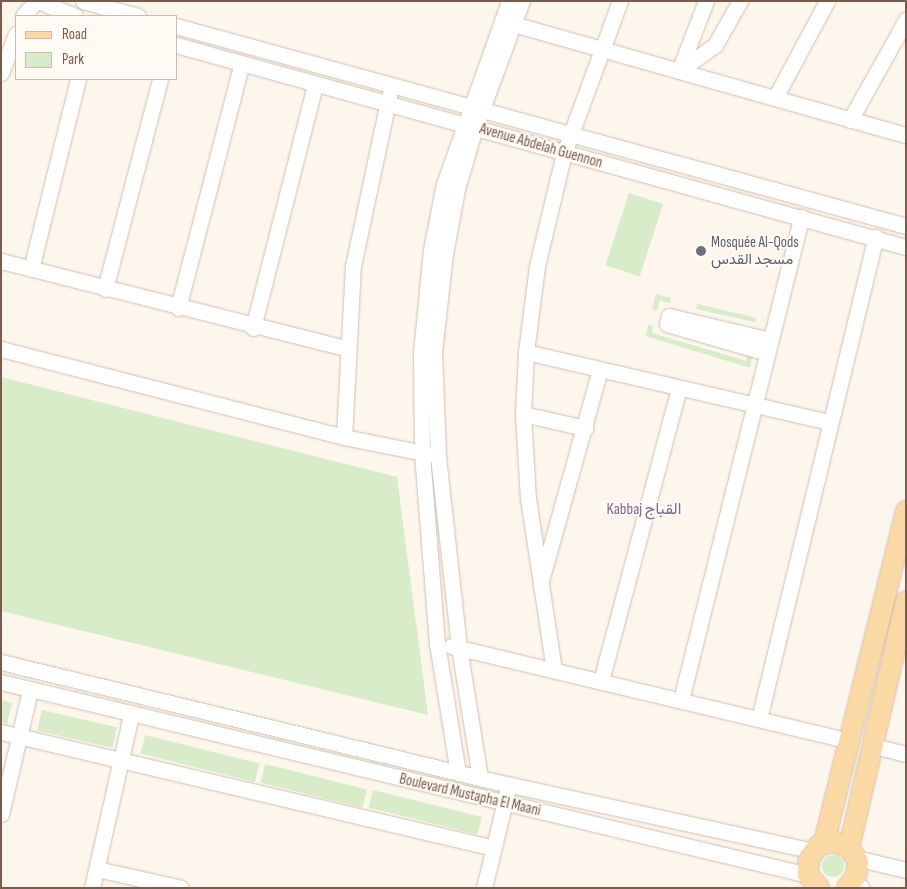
<!DOCTYPE html>
<html>
<head>
<meta charset="utf-8">
<style>
  body { margin:0 }
  #map { position:relative; width:907px; height:889px; overflow:hidden; background:#fdf6ec; font-family:"Sofia Sans Condensed",Vazirmatn,sans-serif }
  div>[style] { position:absolute }
  .green>* { inset:0; background:#d8ecc9; transform-origin:0 0 }
  .round { border-radius:50% }
  .roads { filter:drop-shadow(0 0 1px #d1beb0) drop-shadow(0 0 1px #d1beb0) }
  .minor>* { height:15px; margin:-7.5px; padding:0 7.5px; transform-origin:7.5px; border-radius:7.5px; background:#fff }
  .major>* { height:20px; margin:-10px; padding:0 10px; transform-origin:10px; border-radius:10px; background:#fbd9a5 }
  .dots>* { width:14px; height:14px; translate:-50% -50%; box-sizing:border-box; border:2px solid #fffaf3; border-radius:50% }
  span { translate:-50% -50%; white-space:nowrap; text-align:center; line-height:1.15; -webkit-text-stroke:4px #fffaf3; paint-order:stroke }
  .street-label { font-size:15px; color:#7a5c4d }
  .worship-label { font-size:15px; color:#5b616d }
  .left { translate:0 -50%; text-align:left }
  .neighbourhood-label { font-size:16px; color:#846695 }
  .frame { position:absolute; inset:0; border:2px solid #7a5c4d; pointer-events:none }
  .legend { position:absolute; left:15px; top:15px; width:162px; height:65px; box-sizing:border-box; background:#fffaf3; border:1px solid #cabbb1; margin:0; padding:6px 9px; list-style:none; font-size:15px; color:#7a5c4d }
  .legend li { display:flex; align-items:center; gap:10px; height:25px }
  .legend b { width:25px; border:1px solid #cabbb1 }
</style>
</head>
<body>
<div id="map">
  <div class="green">
    <div style="left:629px;top:193px;width:36px;height:76px;rotate:18deg"></div>
    <div style="clip-path:polygon(656px 294px,671px 298px,670px 303px,660px 300px,657px 311px,652px 309px)"></div>
    <div style="left:697px;top:304px;width:61px;height:5px;rotate:13deg"></div>
    <div style="clip-path:polygon(648px 325px,653px 326px,652px 333px,746px 361px,748px 351px,753px 352px,750px 368px,646px 336px)"></div>
    <div style="clip-path:polygon(1px 377px,397px 477px,428px 715px,1px 611px)"></div>
    <div style="clip-path:polygon(1px 700px,12px 703px,7px 724px,1px 722px)"></div>
    <div style="left:42px;top:710px;width:77px;height:21px;rotate:13deg"></div>
    <div style="left:145px;top:735px;width:118px;height:19px;rotate:14deg"></div>
    <div style="left:265px;top:764px;width:105px;height:19px;rotate:14deg"></div>
    <div style="left:373px;top:790px;width:112px;height:18px;rotate:14deg"></div>
    <div class="round" style="left:822px;top:855px;width:22px;height:22px"></div>
  </div>
  <div class="roads">
    <div class="minor">
      <div style="left:38px;top:1px;width:40px;rotate:22deg"></div>
      <div style="left:83px;top:1px;width:57px;rotate:15.3deg"></div>
      <div style="left:23px;top:16px;width:20px;rotate:-49deg"></div>
      <div style="left:506px;top:22px;width:416px;rotate:15.8deg"></div>
      <div style="left:176px;top:26px;width:757px;rotate:15.32deg"></div>
      <div style="left:176px;top:45px;width:757px;rotate:15.47deg"></div>
      <div style="left:679px;top:71px;width:44px;rotate:-35.8deg"></div>
      <div style="left:715px;top:45px;width:51px;rotate:-60.4deg"></div>
      <div style="left:679px;top:71px;width:75px;rotate:-68.9deg"></div>
      <div style="left:1px;top:73px;width:42px;rotate:-69deg"></div>
      <div style="left:775px;top:98px;width:110px;rotate:-61.8deg"></div>
      <div style="left:850px;top:120px;width:115px;rotate:-60.8deg"></div>
      <div style="left:1px;top:261px;width:356px;rotate:14.2deg"></div>
      <div style="left:31px;top:269px;width:196px;rotate:-76.1deg"></div>
      <div style="left:105px;top:289px;width:217px;rotate:-75.3deg"></div>
      <div style="left:178px;top:308px;width:253px;rotate:-75.4deg"></div>
      <div style="left:253px;top:328px;width:252px;rotate:-75.7deg"></div>
      <div style="left:1px;top:349px;width:354px;rotate:14.4deg"></div>
      <div style="left:344px;top:437px;width:87px;rotate:11.3deg"></div>
      <div style="left:526px;top:352px;width:312px;rotate:13deg"></div>
      <div style="left:767px;top:353px;width:104px;rotate:-163.8deg"></div>
      <div style="left:667px;top:324px;width:8px;rotate:-76deg"></div>
      <div style="left:669px;top:316px;width:104px;rotate:13.4deg"></div>
      <div style="left:523px;top:414px;width:64px;rotate:12.7deg"></div>
      <div style="left:344px;top:437px;width:171px;rotate:-87deg"></div>
      <div style="left:353px;top:266px;width:174px;rotate:-78deg"></div>
      <div style="left:541px;top:581px;width:219px;rotate:-74.4deg"></div>
      <div style="left:451px;top:646px;width:407px;rotate:13.4deg"></div>
      <div style="left:1px;top:662px;width:501px;rotate:13.62deg"></div>
      <div style="left:488px;top:780px;width:333px;rotate:12.3deg"></div>
      <div style="left:554px;top:670px;width:173px;rotate:-98.6deg"></div>
      <div style="left:528px;top:499px;width:85px;rotate:-93.4deg"></div>
      <div style="left:523px;top:414px;width:62px;rotate:-87.2deg"></div>
      <div style="left:526px;top:352px;width:87px;rotate:-82.7deg"></div>
      <div style="left:537px;top:266px;width:116px;rotate:-76.6deg"></div>
      <div style="left:564px;top:153px;width:162px;rotate:-69.8deg"></div>
      <div style="left:601px;top:681px;width:303px;rotate:-75.1deg"></div>
      <div style="left:1px;top:682px;width:830px;rotate:13.45deg"></div>
      <div style="left:681px;top:700px;width:498px;rotate:-76deg"></div>
      <div style="left:759px;top:719px;width:496px;rotate:-76.4deg"></div>
      <div style="left:1px;top:732px;width:506px;rotate:13.24deg"></div>
      <div style="left:870px;top:745px;width:37px;rotate:14deg"></div>
      <div style="left:458px;top:773px;width:131px;rotate:-99.2deg"></div>
      <div style="left:437px;top:644px;width:192px;rotate:-94.5deg"></div>
      <div style="left:422px;top:453px;width:100px;rotate:-90.6deg"></div>
      <div style="left:421px;top:353px;width:103px;rotate:-84.5deg"></div>
      <div style="left:431px;top:250px;width:67px;rotate:-78.9deg"></div>
      <div style="left:444px;top:184px;width:194px;rotate:-70.4deg"></div>
      <div style="left:480px;top:778px;width:133px;rotate:-99.1deg"></div>
      <div style="left:459px;top:647px;width:192px;rotate:-96.3deg"></div>
      <div style="left:438px;top:456px;width:103px;rotate:-92.2deg"></div>
      <div style="left:434px;top:353px;width:100px;rotate:-83.7deg"></div>
      <div style="left:445px;top:254px;width:66px;rotate:-79.5deg"></div>
      <div style="left:457px;top:189px;width:64px;rotate:-73.6deg"></div>
      <div style="left:475px;top:128px;width:135px;rotate:-69.7deg"></div>
      <div style="left:1px;top:814px;width:127px;rotate:-76.8deg"></div>
      <div style="left:856px;top:858px;width:51px;rotate:13.5deg"></div>
      <div style="left:97px;top:869px;width:86px;rotate:12.7deg"></div>
      <div style="left:861px;top:887px;width:1px;rotate:90deg"></div>
      <div style="left:92px;top:888px;width:177px;rotate:-77.3deg"></div>
      <div style="left:484px;top:888px;width:98px;rotate:-76.4deg"></div>
    </div>
    <div class="major">
      <div style="left:824px;top:843px;width:342px;rotate:-76.1deg"></div>
      <div style="left:849px;top:848px;width:253px;rotate:-77deg"></div>
      <div style="left:819px;top:888px;width:17px;rotate:-130deg"></div>
      <div style="left:808px;top:875px;width:17px;rotate:-87deg"></div>
      <div style="left:809px;top:858px;width:16px;rotate:-52deg"></div>
      <div style="left:819px;top:845px;width:16px;rotate:-11deg"></div>
      <div style="left:835px;top:842px;width:15px;rotate:23deg"></div>
      <div style="left:849px;top:848px;width:17px;rotate:57deg"></div>
      <div style="left:858px;top:862px;width:14px;rotate:98deg"></div>
      <div style="left:856px;top:876px;width:15px;rotate:127deg"></div>
    </div>
  </div>
  <div class="dots">
    <div style="left:701px;top:251px;background:#6b7280"></div>
  </div>
  <div class="street-label">
    <span style="left:541px;top:146px;rotate:16deg">Avenue Abdelah Guennon</span>
    <span style="left:470px;top:795px;rotate:13deg">Boulevard Mustapha El Maani</span>
  </div>
  <div class="worship-label">
    <span class="left" style="left:711px;top:251px">Mosquée Al-Qods<br>مسجد القدس</span>
  </div>
  <div class="neighbourhood-label">
    <span style="left:644px;top:510px">Kabbaj القباج</span>
  </div>
  <div class="frame"></div>
  <ul class="legend">
  <li><b style="height:6px;background:#fbd9a5"></b>Road</li>
  <li><b style="height:14px;background:#d8ecc9"></b>Park</li>
  </ul>
</div>
</body>
</html>
